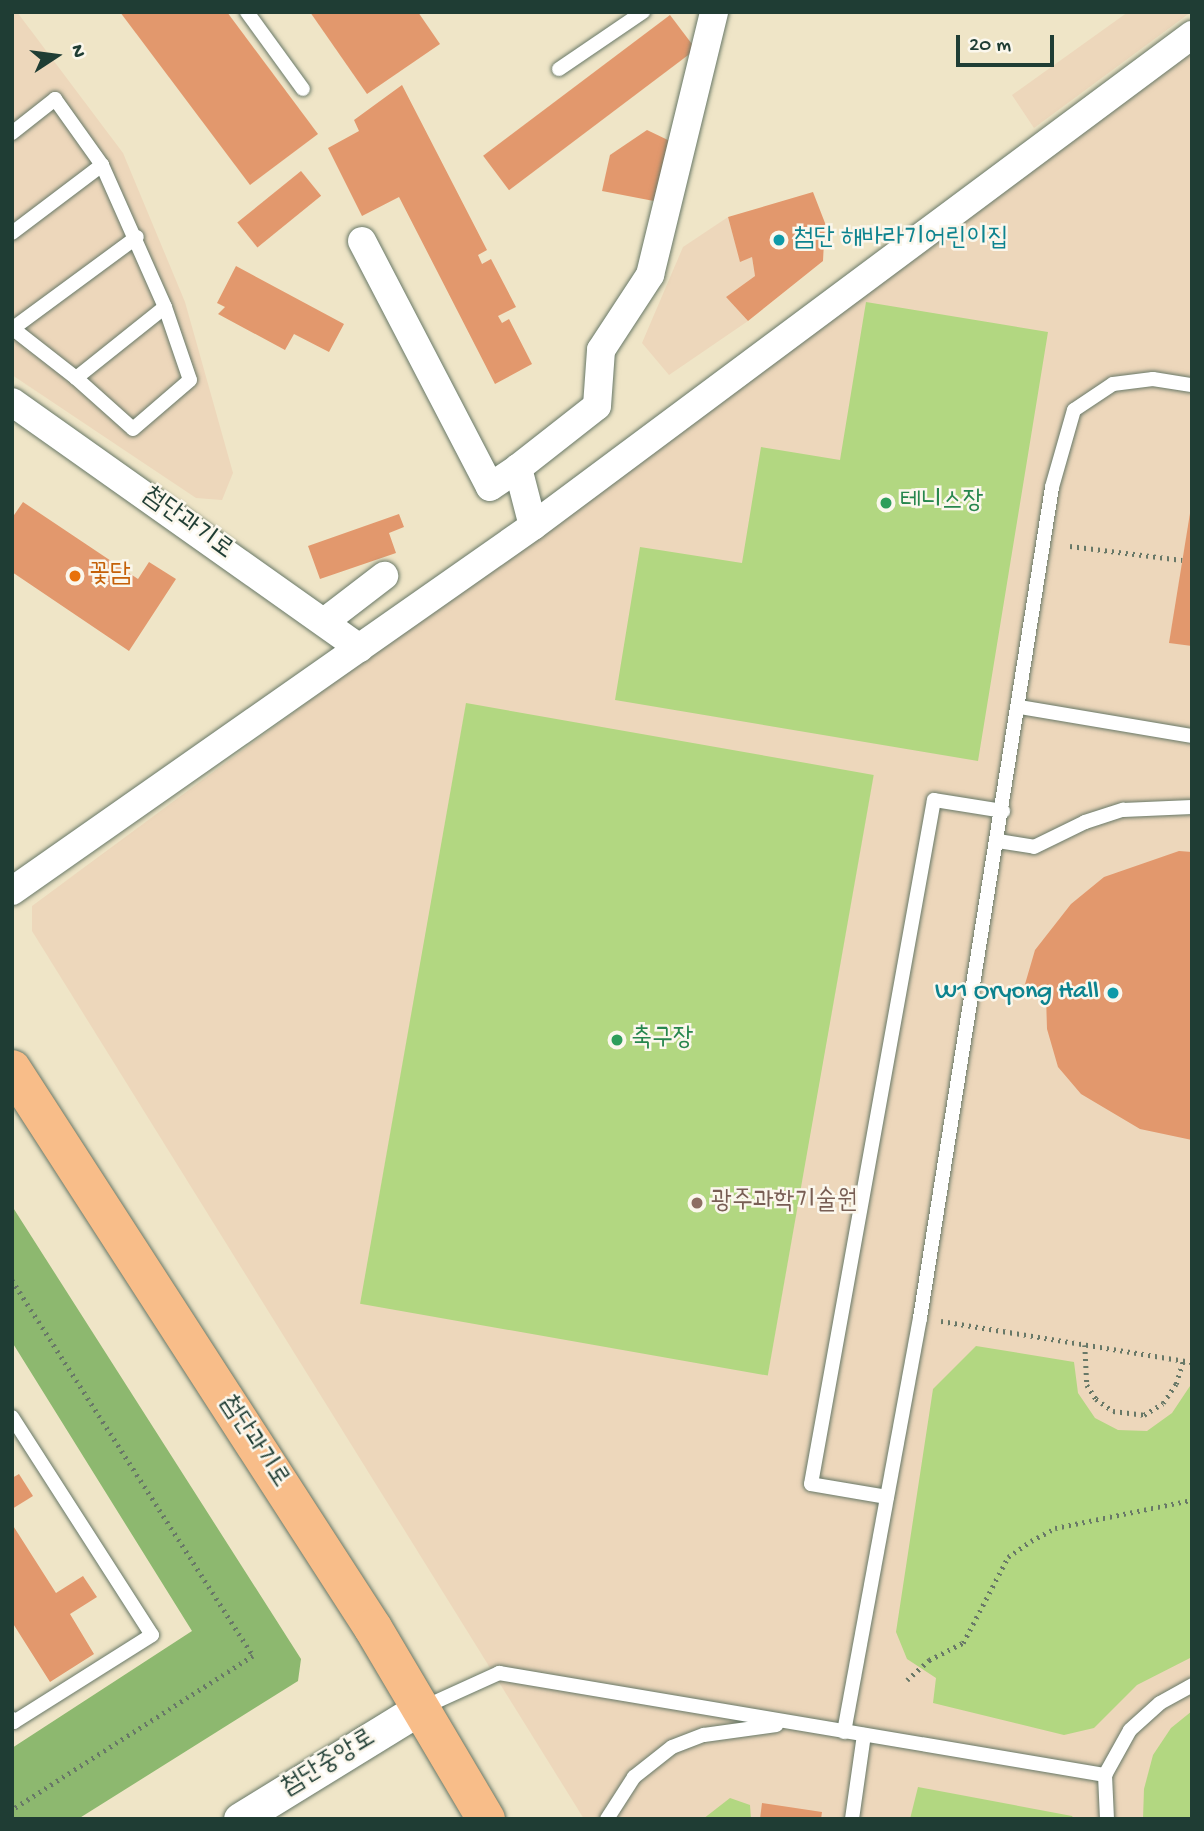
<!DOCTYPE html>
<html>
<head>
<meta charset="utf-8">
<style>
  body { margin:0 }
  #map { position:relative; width:1204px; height:1831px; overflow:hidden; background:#efe5c7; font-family:"Gochi Hand","Poor Story",sans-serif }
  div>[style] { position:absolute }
  .built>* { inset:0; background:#edd7bb }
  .green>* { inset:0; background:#b2d781; transform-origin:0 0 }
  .forest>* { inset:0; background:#8db86f }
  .building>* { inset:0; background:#e2986d; transform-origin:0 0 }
  .path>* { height:4.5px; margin-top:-2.25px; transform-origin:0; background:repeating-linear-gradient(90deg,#687867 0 2px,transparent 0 7px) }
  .roads { filter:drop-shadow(0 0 2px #687867) drop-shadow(0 0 2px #687867) }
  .service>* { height:14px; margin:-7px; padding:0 7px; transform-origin:7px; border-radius:7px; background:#fff }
  .minor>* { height:28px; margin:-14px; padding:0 14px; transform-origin:14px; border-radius:14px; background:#fff }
  .tertiary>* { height:33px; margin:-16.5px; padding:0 16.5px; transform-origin:16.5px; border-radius:16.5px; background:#fff }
  .primary>* { height:38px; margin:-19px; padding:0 19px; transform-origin:19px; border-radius:19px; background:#f8bd89 }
  .dots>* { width:19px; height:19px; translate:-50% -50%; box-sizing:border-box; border:4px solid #fbf7ec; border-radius:50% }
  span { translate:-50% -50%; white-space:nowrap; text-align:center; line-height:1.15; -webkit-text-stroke:5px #fbf7ec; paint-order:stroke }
  .culture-label { font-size:26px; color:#0d838f }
  .left { translate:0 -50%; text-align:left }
  .right { translate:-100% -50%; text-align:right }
  .leisure-label { font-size:26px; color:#27864d }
  .street-label { font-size:26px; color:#1f3d34 }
  .food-label { font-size:26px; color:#c56008 }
  .education-label { font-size:26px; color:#785e54 }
  .frame { position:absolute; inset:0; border:14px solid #1f3d34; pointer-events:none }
  .north { position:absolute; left:21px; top:21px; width:70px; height:70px; -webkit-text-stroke:5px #fbf7ec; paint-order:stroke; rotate:77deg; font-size:19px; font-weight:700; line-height:28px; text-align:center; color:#1f3d34 }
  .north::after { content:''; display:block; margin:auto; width:24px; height:32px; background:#1f3d34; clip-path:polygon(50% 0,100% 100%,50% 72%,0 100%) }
  .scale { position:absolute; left:956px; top:35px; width:98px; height:32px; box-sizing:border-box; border:4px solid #1f3d34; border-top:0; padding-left:9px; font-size:21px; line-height:24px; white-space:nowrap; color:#1f3d34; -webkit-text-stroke:5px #fbf7ec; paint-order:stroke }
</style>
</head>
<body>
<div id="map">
  <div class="built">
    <div style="clip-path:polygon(12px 12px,17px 12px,123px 153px,185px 302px,233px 473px,222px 500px,196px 498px,12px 375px)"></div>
    <div style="clip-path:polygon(1128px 12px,1191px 12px,1034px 128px,1012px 95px)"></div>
    <div style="clip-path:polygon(1192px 48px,1192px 1819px,584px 1819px,32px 931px,32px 906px)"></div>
    <div style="clip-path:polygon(728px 217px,740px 261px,752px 257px,755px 276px,726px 297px,748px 321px,669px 375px,642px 343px,683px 247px)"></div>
  </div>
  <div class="green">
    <div style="clip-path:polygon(866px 302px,1048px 332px,978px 761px,615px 700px,640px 547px,742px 563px,761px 447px,840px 460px)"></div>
    <div style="left:466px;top:703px;width:414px;height:610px;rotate:10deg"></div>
    <div style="clip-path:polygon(976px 1346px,1074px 1362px,1078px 1393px,1095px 1418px,1118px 1430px,1147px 1431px,1172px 1413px,1192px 1383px,1192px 1657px,1137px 1685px,1094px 1728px,1064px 1735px,933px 1703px,936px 1678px,907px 1659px,896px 1632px,933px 1389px)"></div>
    <div style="clip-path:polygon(1192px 1711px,1192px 1819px,1143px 1819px,1144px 1789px,1153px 1755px,1171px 1728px)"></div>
    <div style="clip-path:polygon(918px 1787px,1072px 1816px,1074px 1819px,910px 1819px)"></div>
    <div style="clip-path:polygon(730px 1798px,750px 1805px,751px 1819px,703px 1819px)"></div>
  </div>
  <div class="forest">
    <div style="clip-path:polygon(12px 1206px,301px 1659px,298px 1681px,78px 1819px,12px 1819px,12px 1748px,192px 1631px,12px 1342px)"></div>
  </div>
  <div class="building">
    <div style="clip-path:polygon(120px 12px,227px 12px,318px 134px,250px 185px)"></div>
    <div style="clip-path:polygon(310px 12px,418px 12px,440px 44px,367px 94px)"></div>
    <div style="left:670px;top:15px;width:43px;height:234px;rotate:53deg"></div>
    <div style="clip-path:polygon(402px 85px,487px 250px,478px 255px,482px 264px,491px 259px,516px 307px,498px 316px,502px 323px,509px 319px,532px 364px,495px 384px,399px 197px,362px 216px,328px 148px,359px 131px,354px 120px)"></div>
    <div style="clip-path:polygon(647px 130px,672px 142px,659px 202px,602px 191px,610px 155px)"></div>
    <div style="left:301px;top:171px;width:32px;height:82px;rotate:51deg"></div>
    <div style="clip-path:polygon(813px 192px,825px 223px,823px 261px,748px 321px,726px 297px,755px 276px,752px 257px,740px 262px,728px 217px)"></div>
    <div style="clip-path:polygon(236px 266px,344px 324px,329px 352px,294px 334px,285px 350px,218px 314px,225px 307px,217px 303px)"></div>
    <div style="clip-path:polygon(1192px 501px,1192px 646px,1169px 643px)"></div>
    <div style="clip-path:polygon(23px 502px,138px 579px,149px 562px,176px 579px,129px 651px,12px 572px,12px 518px)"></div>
    <div style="clip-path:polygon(399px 514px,404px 527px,389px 533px,396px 553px,320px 579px,308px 546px)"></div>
    <div style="clip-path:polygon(1179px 851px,1192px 852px,1192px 1140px,1140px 1129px,1081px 1094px,1058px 1067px,1047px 1029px,1046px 996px,1023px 991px,1035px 950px,1071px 904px,1104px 877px)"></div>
    <div style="clip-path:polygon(19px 1474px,33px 1496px,12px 1509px,12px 1478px)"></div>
    <div style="clip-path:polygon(12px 1524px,56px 1593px,83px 1576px,97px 1597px,70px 1614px,94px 1654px,50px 1682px,12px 1622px)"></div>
    <div style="clip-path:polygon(762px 1803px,822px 1812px,821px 1819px,760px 1819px)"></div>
  </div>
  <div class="path">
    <div style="left:1070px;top:546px;width:113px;rotate:7.1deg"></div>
    <div style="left:12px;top:1280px;width:447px;rotate:57.3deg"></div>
    <div style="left:253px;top:1656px;width:286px;rotate:147.4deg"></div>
    <div style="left:941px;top:1321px;width:254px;rotate:9.3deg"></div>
    <div style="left:1085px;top:1345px;width:40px;rotate:87.1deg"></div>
    <div style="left:1087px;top:1385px;width:17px;rotate:57deg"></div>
    <div style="left:1096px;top:1399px;width:21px;rotate:35deg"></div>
    <div style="left:1113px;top:1411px;width:31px;rotate:7deg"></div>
    <div style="left:1144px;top:1415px;width:22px;rotate:-32deg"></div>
    <div style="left:1163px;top:1403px;width:23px;rotate:-56deg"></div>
    <div style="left:1176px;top:1384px;width:24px;rotate:-73deg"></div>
    <div style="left:907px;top:1680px;width:30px;rotate:-42deg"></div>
    <div style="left:929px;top:1660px;width:38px;rotate:-27deg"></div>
    <div style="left:963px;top:1643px;width:97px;rotate:-62.4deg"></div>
    <div style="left:1008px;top:1557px;width:28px;rotate:-35deg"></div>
    <div style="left:1031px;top:1541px;width:27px;rotate:-28deg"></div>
    <div style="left:1055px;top:1528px;width:140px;rotate:-11.6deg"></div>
  </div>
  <div class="roads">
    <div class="service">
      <div style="left:247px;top:12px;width:95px;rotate:54deg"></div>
      <div style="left:559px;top:69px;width:102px;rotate:-34.2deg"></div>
      <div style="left:12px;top:133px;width:55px;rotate:-38.3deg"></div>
      <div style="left:55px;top:99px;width:81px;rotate:54.5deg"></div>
      <div style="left:102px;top:165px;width:155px;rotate:66.1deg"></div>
      <div style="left:165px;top:307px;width:114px;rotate:141.4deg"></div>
      <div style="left:76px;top:378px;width:81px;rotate:-142deg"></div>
      <div style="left:12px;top:233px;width:113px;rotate:-37.1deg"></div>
      <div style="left:12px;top:329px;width:155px;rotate:-36.4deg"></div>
      <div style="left:76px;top:378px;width:76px;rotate:41.8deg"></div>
      <div style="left:133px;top:429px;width:75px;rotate:-40.7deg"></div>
      <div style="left:190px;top:380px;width:77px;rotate:-108.9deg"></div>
      <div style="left:1020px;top:707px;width:174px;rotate:9.6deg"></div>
      <div style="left:998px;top:841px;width:36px;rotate:9deg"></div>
      <div style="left:1034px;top:847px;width:57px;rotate:-26.1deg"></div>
      <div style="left:1085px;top:822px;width:40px;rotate:-18deg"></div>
      <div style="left:1123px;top:810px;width:69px;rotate:-2.5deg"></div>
      <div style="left:12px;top:1417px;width:259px;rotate:57.3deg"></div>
      <div style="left:152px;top:1635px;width:163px;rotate:147.8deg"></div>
      <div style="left:14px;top:1722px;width:4px;rotate:-124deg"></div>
      <div style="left:887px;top:1497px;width:77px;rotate:-170.3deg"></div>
      <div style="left:811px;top:1484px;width:695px;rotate:-79.81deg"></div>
      <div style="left:934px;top:800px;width:70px;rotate:9.1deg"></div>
      <div style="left:422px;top:1708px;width:85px;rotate:-24.4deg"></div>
      <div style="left:499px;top:1673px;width:615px;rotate:9.55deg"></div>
      <div style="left:844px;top:1732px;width:421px;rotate:-79.6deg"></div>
      <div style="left:920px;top:1318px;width:841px;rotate:-80.97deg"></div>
      <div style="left:1052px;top:487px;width:80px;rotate:-74.1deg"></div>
      <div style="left:1074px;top:410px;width:47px;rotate:-33.7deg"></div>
      <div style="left:1113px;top:384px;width:40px;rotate:-7.1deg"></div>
      <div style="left:1153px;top:379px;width:39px;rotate:9deg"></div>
      <div style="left:607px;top:1819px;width:50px;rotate:-57.3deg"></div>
      <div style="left:634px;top:1777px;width:48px;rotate:-38.3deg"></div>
      <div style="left:672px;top:1747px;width:34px;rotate:-21deg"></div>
      <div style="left:704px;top:1735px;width:73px;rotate:-7.9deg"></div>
      <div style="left:852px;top:1819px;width:85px;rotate:-81.9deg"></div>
      <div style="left:1107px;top:1819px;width:44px;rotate:-92.6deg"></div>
      <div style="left:1105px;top:1775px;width:51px;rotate:-60.9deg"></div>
      <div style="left:1130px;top:1730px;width:40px;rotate:-42deg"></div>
      <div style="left:1160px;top:1703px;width:37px;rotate:-29deg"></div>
    </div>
    <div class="minor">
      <div style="left:362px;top:241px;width:277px;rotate:62.5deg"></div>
      <div style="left:490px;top:487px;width:34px;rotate:-34deg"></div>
      <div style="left:12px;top:402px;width:426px;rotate:35.3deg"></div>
      <div style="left:533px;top:526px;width:60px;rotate:-104.5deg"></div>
      <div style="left:518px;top:468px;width:100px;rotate:-38.1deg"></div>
      <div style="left:597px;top:406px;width:56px;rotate:-85.9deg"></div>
      <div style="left:601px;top:350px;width:90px;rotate:-56.8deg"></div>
      <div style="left:650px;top:275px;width:271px;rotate:-76.3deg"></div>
      <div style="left:324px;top:622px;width:76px;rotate:-37.5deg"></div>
      <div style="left:12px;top:891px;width:636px;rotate:-35.01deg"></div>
      <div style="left:533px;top:526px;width:822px;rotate:-36.69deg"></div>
    </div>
    <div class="tertiary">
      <div style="left:240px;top:1819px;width:210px;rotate:-31.6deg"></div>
    </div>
    <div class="primary">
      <div style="left:12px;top:1069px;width:665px;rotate:57.15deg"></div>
      <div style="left:373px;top:1628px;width:222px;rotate:59.4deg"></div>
    </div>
  </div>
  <div class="dots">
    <div style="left:779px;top:240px;background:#0f9aa8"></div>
    <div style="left:886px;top:503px;background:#2e9e5b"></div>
    <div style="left:75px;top:576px;background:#e8710a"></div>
    <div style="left:1113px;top:993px;background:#0f9aa8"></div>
    <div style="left:617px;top:1040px;background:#2e9e5b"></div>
    <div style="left:697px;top:1203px;background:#8d6e63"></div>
  </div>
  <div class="culture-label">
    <span class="left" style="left:793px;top:240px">첨단 해바라기어린이집</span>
    <span class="right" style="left:1099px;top:993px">W1 Oryong Hall</span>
  </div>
  <div class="leisure-label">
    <span class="left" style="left:900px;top:503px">테니스장</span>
    <span class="left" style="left:631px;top:1040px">축구장</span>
  </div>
  <div class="street-label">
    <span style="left:187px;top:524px;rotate:36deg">첨단과기로</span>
    <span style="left:253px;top:1442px;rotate:57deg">첨단과기로</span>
    <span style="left:329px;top:1764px;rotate:-31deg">첨단중앙로</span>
  </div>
  <div class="food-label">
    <span class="left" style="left:89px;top:576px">꽃담</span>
  </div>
  <div class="education-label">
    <span class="left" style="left:711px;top:1203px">광주과학기술원</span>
  </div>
  <div class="frame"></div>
  <div class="north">N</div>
  <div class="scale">20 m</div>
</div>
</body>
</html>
